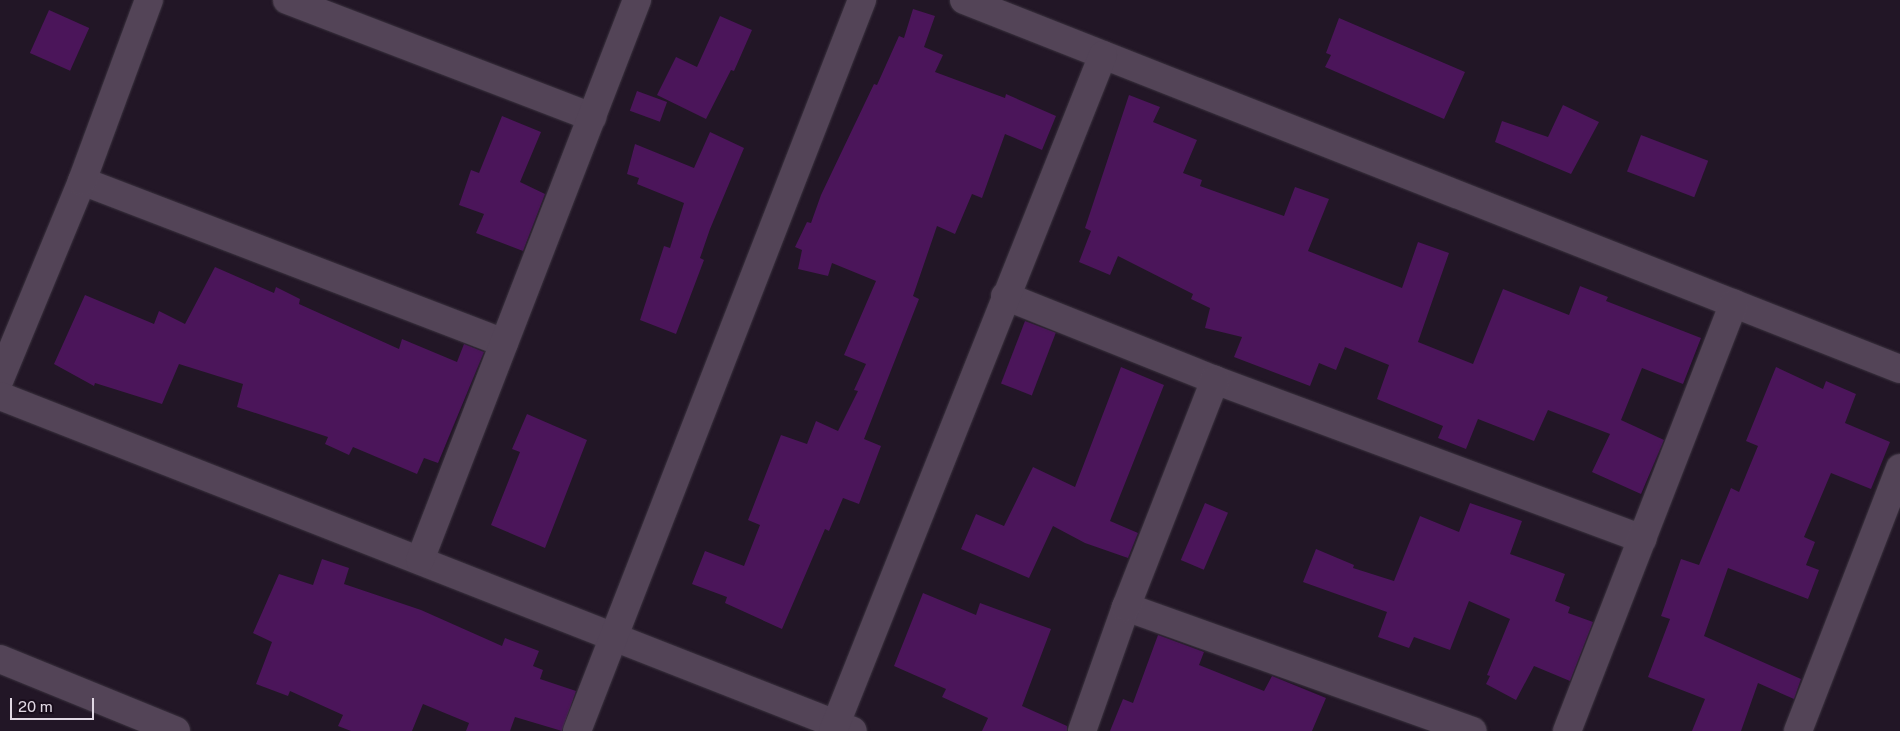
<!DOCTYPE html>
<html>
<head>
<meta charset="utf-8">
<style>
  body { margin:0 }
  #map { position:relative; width:1900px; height:731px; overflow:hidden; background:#221626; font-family:"Public Sans",sans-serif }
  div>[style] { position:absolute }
  .building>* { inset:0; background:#4b155a; transform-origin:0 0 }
  .roads { filter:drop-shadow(0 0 1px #3a323e) drop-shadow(0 0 1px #3a323e) }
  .minor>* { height:28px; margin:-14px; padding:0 14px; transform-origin:14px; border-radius:14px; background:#534457 }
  span { translate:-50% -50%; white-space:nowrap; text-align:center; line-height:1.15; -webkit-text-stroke:4px #190d1c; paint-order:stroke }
  .scale { position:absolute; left:10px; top:698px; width:84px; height:22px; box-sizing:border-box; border:2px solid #e1d8e4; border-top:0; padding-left:6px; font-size:15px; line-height:18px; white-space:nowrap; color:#e1d8e4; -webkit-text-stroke:4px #190d1c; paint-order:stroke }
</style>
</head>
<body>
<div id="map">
  <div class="building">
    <div style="clip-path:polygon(913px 9px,935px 16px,924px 47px,943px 55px,935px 72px,1005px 98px,1006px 94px,1056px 116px,1042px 150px,1005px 134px,982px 198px,972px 194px,955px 234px,937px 226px,913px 296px,919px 299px,864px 439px,881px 446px,859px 504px,843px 498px,829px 531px,825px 529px,782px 629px,725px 603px,727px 597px,692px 584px,705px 551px,744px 566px,760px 525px,748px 520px,781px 435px,807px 444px,816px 421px,838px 431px,858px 391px,854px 390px,866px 364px,844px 355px,876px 281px,832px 263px,828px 276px,798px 269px,802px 250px,795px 247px,807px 222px,811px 223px,821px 195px,874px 84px,877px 85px,899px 36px,904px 38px)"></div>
    <div style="left:49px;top:10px;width:44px;height:47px;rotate:24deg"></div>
    <div style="clip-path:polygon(720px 16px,752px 30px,734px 71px,731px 70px,706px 119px,657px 95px,676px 57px,697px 67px)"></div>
    <div style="clip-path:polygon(1339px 18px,1465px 72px,1444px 119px,1325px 67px,1331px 55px,1326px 53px)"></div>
    <div style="left:637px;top:91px;width:32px;height:21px;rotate:20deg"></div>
    <div style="clip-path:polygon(1129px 95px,1160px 107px,1153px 122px,1197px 140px,1183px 173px,1202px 180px,1200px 186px,1284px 216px,1295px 187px,1329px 199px,1308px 251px,1402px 288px,1418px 242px,1449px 253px,1418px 342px,1473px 364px,1503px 289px,1569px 315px,1580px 286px,1608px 297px,1606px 301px,1701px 338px,1683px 384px,1642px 368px,1621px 420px,1664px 440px,1641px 494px,1592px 472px,1610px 434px,1548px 410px,1534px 441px,1478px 419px,1466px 449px,1438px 438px,1443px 426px,1377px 399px,1389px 365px,1345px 347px,1336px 370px,1319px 363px,1310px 386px,1234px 357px,1242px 337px,1205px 328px,1210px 308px,1191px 299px,1193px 294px,1118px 256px,1110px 275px,1079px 262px,1091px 231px,1085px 228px)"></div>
    <div style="clip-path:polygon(1563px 105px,1599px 122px,1571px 174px,1495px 142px,1502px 121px,1548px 137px)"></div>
    <div style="clip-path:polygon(502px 116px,541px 132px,520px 182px,545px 194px,523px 251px,476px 233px,484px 214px,459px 205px,471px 170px,479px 173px)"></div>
    <div style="clip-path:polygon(710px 132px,744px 148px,710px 229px,700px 258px,704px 260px,676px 334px,640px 320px,664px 246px,670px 248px,684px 203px,637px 184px,639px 178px,627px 174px,635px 144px,694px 168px)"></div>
    <div style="left:1641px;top:135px;width:72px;height:39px;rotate:21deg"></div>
    <div style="clip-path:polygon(215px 267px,274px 293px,276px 287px,300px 299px,299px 304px,399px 349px,402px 339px,457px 362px,464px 344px,484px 352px,438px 463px,424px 458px,417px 474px,353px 447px,349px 455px,325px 444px,328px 437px,237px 407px,243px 384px,179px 364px,162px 404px,95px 383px,94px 386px,54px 364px,85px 295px,154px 324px,159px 311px,185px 324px)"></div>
    <div style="left:1025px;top:321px;width:33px;height:67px;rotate:21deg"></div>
    <div style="clip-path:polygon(1121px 367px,1164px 385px,1110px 521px,1138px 533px,1128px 558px,1085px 543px,1053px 526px,1029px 578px,961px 549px,976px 514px,1004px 526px,1033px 467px,1075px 487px)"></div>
    <div style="clip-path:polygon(1776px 367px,1823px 389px,1826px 381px,1856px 394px,1845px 423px,1890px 442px,1871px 489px,1831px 473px,1804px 537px,1815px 542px,1806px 565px,1819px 570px,1808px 599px,1728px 568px,1704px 636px,1801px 679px,1794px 699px,1758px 683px,1741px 731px,1692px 731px,1705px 699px,1648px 677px,1670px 619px,1661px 616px,1681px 559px,1699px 565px,1731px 488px,1739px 492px,1758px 446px,1746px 441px)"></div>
    <div style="clip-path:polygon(527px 414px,587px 440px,545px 548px,491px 525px,520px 452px,512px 449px)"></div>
    <div style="left:1205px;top:503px;width:25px;height:62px;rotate:23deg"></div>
    <div style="clip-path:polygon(1470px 503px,1522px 521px,1510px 554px,1565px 574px,1555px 601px,1570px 607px,1568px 613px,1593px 622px,1570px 681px,1534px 666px,1516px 700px,1486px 684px,1490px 676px,1487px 675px,1510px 619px,1469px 601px,1450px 650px,1414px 637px,1409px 648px,1378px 637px,1387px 612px,1303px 582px,1316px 549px,1354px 565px,1353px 568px,1394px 581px,1420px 516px,1459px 532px)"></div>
    <div style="clip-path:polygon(322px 559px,349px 568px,344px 584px,421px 610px,502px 646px,505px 638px,539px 651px,533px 666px,543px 670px,540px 679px,576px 691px,562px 731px,515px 717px,510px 731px,466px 731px,469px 723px,423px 704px,412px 731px,351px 731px,338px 726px,343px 715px,290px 691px,288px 696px,256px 684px,272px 642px,253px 633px,279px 574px,313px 585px)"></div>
    <div style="clip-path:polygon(923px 593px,976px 615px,980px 603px,1051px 629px,1022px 706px,1067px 726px,1067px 731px,982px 731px,988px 718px,942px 697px,946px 689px,894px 666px)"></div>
    <div style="clip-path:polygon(1158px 635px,1204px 652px,1199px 665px,1264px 691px,1272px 676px,1326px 698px,1312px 731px,1110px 731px,1123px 699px,1133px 703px)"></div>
  </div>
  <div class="roads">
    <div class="minor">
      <div style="left:287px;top:0;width:327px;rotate:21deg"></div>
      <div style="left:964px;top:0;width:1006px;rotate:21.52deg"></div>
      <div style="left:82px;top:181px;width:452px;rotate:21deg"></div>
      <div style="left:1005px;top:296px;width:226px;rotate:21.8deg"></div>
      <div style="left:1215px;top:380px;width:456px;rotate:20.4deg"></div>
      <div style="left:0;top:379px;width:214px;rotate:-67.5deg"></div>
      <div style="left:82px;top:181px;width:193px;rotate:-69.7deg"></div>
      <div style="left:0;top:396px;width:916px;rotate:21.44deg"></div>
      <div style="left:420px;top:560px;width:601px;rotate:-68.82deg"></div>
      <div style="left:1126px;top:607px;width:368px;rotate:19.7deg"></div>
      <div style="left:0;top:659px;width:190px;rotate:22.2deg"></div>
      <div style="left:577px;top:731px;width:785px;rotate:-68.7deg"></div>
      <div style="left:833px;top:731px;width:728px;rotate:-68.23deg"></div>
      <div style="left:1082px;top:731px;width:132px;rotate:-70.5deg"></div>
      <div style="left:1126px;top:607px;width:244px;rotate:-68.6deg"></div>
      <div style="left:1567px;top:731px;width:459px;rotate:-68.7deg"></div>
      <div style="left:1798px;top:731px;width:282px;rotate:-68.8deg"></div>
    </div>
  </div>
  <div class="scale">20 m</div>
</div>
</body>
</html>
